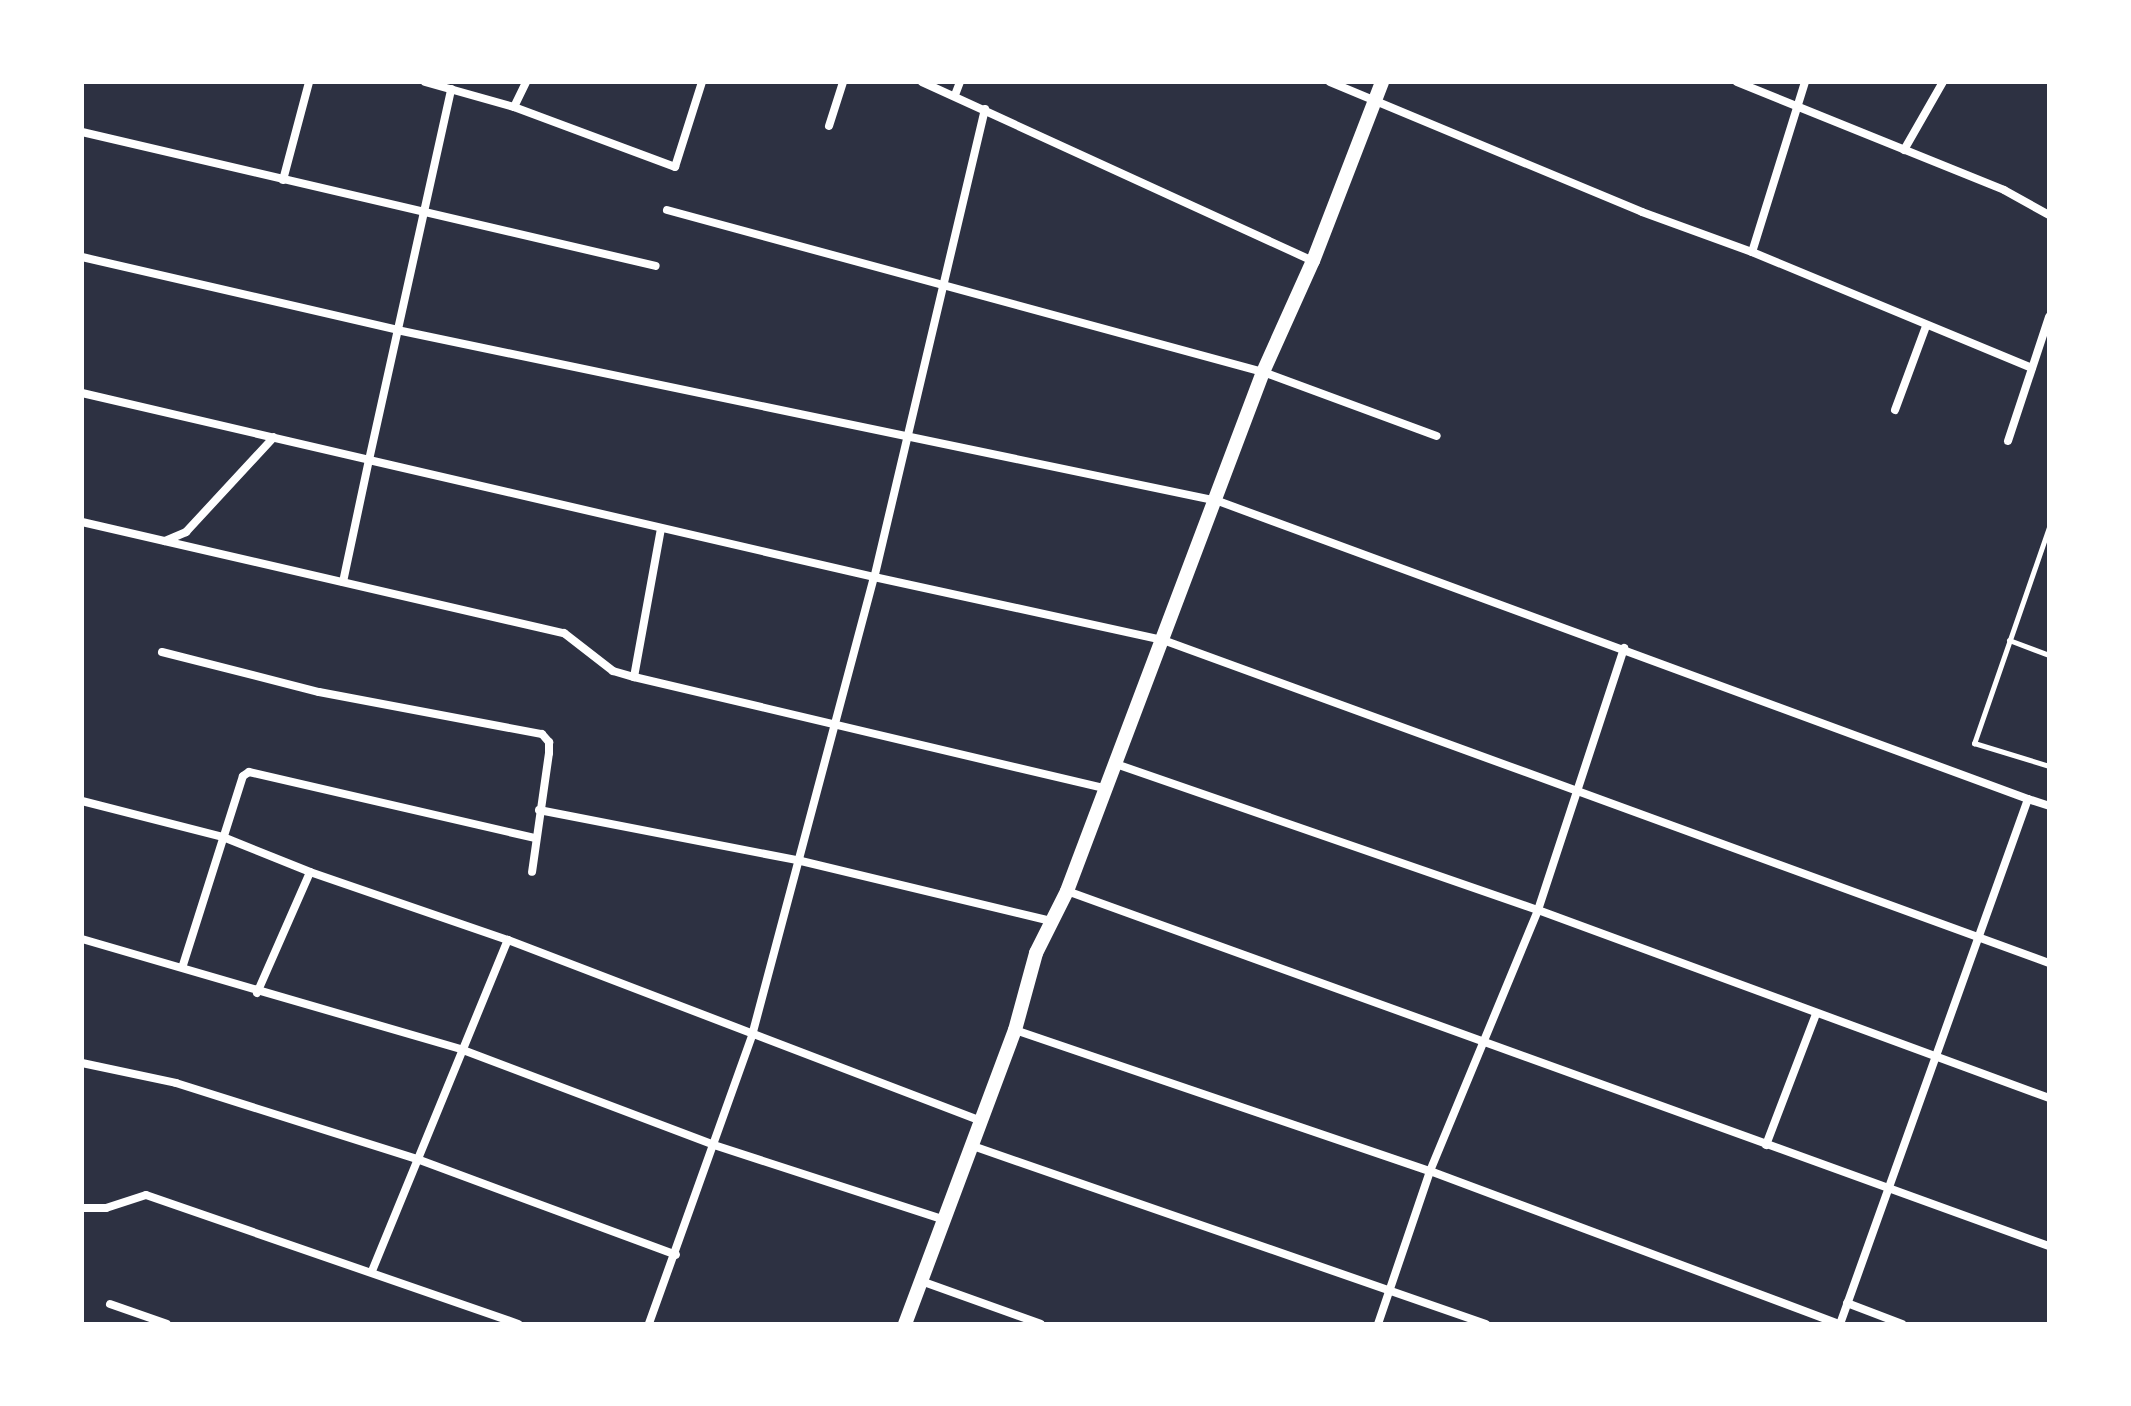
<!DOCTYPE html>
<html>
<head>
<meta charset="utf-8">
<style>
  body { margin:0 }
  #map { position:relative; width:2131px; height:1406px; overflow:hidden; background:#2d3142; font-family:"PT Sans Narrow",sans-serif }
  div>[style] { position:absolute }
  .service>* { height:5px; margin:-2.5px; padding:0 2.5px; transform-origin:2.5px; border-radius:2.5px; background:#fff }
  .minor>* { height:8px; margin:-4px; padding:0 4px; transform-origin:4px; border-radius:4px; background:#fff }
  .tertiary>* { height:14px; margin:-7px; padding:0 7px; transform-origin:7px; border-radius:7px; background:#fff }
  span { translate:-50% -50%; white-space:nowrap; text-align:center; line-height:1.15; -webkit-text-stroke:6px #fff; paint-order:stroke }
  .frame { position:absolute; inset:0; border:84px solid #fff; pointer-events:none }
</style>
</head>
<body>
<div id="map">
  <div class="service">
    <div style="left:2049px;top:527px;width:229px;rotate:109.1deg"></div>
    <div style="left:1974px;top:743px;width:78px;rotate:17deg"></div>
    <div style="left:2009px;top:640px;width:43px;rotate:20.6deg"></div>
  </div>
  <div class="minor">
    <div style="left:425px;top:82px;width:92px;rotate:15.7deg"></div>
    <div style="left:514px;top:107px;width:172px;rotate:20.4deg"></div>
    <div style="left:675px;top:167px;width:89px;rotate:-72.4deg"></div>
    <div style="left:922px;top:82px;width:430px;rotate:24.6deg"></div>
    <div style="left:1330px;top:82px;width:338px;rotate:22.6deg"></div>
    <div style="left:1642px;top:212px;width:117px;rotate:20deg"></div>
    <div style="left:1737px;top:82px;width:288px;rotate:22deg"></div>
    <div style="left:2004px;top:190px;width:51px;rotate:29.1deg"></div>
    <div style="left:1805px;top:82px;width:178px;rotate:107.3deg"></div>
    <div style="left:1752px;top:252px;width:303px;rotate:22.5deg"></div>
    <div style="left:955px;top:95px;width:14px;rotate:-69deg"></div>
    <div style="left:514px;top:107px;width:28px;rotate:-64deg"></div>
    <div style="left:985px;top:109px;width:481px;rotate:103.3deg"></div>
    <div style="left:874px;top:577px;width:296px;rotate:12.3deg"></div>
    <div style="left:1163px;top:640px;width:943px;rotate:20.03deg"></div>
    <div style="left:829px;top:126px;width:46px;rotate:-72.3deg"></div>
    <div style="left:82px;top:132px;width:589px;rotate:13.14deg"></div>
    <div style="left:1904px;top:150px;width:78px;rotate:-60.2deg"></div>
    <div style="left:283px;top:180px;width:101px;rotate:-75.1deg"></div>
    <div style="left:667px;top:210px;width:618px;rotate:15.21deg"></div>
    <div style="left:1263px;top:372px;width:185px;rotate:20.2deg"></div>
    <div style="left:82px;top:257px;width:323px;rotate:13deg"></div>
    <div style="left:397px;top:330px;width:839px;rotate:11.77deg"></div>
    <div style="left:1218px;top:501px;width:863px;rotate:20.2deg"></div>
    <div style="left:2028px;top:799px;width:558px;rotate:109.7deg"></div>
    <div style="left:82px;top:393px;width:295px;rotate:13.1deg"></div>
    <div style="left:369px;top:460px;width:380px;rotate:-77.5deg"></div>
    <div style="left:1895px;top:410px;width:90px;rotate:-69.7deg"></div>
    <div style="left:2008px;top:441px;width:131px;rotate:-71.7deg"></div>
    <div style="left:82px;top:522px;width:495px;rotate:13deg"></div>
    <div style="left:564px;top:633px;width:62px;rotate:37.8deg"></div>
    <div style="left:613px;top:671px;width:22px;rotate:16deg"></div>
    <div style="left:634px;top:677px;width:481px;rotate:13.3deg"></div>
    <div style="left:165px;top:541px;width:23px;rotate:-23deg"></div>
    <div style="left:186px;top:532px;width:129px;rotate:-47.2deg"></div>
    <div style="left:343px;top:582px;width:125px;rotate:-78deg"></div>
    <div style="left:369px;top:460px;width:518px;rotate:13.04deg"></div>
    <div style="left:874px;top:577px;width:472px;rotate:104.9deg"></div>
    <div style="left:753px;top:1033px;width:309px;rotate:109.7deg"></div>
    <div style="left:162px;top:652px;width:162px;rotate:14.3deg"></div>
    <div style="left:319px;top:692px;width:227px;rotate:10.7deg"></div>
    <div style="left:542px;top:734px;width:11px;rotate:49deg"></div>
    <div style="left:549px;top:742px;width:11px;rotate:90deg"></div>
    <div style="left:549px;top:753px;width:120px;rotate:98.1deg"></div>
    <div style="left:634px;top:677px;width:150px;rotate:-79.7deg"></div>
    <div style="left:1113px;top:763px;width:450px;rotate:19.1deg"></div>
    <div style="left:1538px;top:910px;width:544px;rotate:20.2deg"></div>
    <div style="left:2028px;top:799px;width:22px;rotate:18deg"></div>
    <div style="left:82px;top:801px;width:146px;rotate:14.3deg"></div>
    <div style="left:223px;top:837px;width:94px;rotate:21.9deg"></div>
    <div style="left:539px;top:810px;width:267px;rotate:11deg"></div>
    <div style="left:801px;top:861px;width:256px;rotate:13.5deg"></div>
    <div style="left:1067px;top:891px;width:1044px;rotate:19.88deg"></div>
    <div style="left:82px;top:939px;width:397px;rotate:16.2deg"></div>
    <div style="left:463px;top:1050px;width:268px;rotate:20.7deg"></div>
    <div style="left:714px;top:1145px;width:240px;rotate:18deg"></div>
    <div style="left:183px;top:965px;width:198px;rotate:-72.4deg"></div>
    <div style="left:243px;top:776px;width:7px;rotate:-34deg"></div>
    <div style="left:249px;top:772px;width:294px;rotate:13deg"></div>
    <div style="left:257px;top:993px;width:132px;rotate:-66.3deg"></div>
    <div style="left:310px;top:872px;width:209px;rotate:19deg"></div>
    <div style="left:508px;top:940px;width:506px;rotate:20.94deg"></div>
    <div style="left:1015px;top:1030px;width:438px;rotate:18.8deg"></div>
    <div style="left:1430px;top:1171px;width:438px;rotate:20.5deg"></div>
    <div style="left:82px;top:1063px;width:96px;rotate:12deg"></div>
    <div style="left:176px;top:1083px;width:253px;rotate:17.5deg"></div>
    <div style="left:417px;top:1159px;width:276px;rotate:20.3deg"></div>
    <div style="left:970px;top:1145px;width:546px;rotate:19.13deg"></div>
    <div style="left:1766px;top:1145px;width:140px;rotate:-69.1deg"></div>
    <div style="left:82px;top:1208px;width:24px"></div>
    <div style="left:106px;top:1208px;width:42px;rotate:-18deg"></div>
    <div style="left:146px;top:1195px;width:394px;rotate:19.1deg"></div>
    <div style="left:372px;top:1271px;width:358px;rotate:-67.7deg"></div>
    <div style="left:921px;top:1281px;width:127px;rotate:19.7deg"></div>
    <div style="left:1847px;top:1303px;width:59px;rotate:20.9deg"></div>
    <div style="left:110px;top:1304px;width:60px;rotate:19.3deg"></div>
    <div style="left:1378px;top:1324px;width:162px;rotate:-71.2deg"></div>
    <div style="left:1430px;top:1171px;width:282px;rotate:-67.5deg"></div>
    <div style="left:1538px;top:910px;width:276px;rotate:-71.8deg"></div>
  </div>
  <div class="tertiary">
    <div style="left:905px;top:1324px;width:314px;rotate:-69.5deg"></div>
    <div style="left:1015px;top:1030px;width:80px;rotate:-74.7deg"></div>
    <div style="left:1036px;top:953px;width:69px;rotate:-63.4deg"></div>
    <div style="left:1067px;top:891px;width:555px;rotate:-69.31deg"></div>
    <div style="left:1263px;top:372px;width:122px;rotate:-65.8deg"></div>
    <div style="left:1313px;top:261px;width:192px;rotate:-68.9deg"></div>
  </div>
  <div class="frame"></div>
</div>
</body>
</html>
